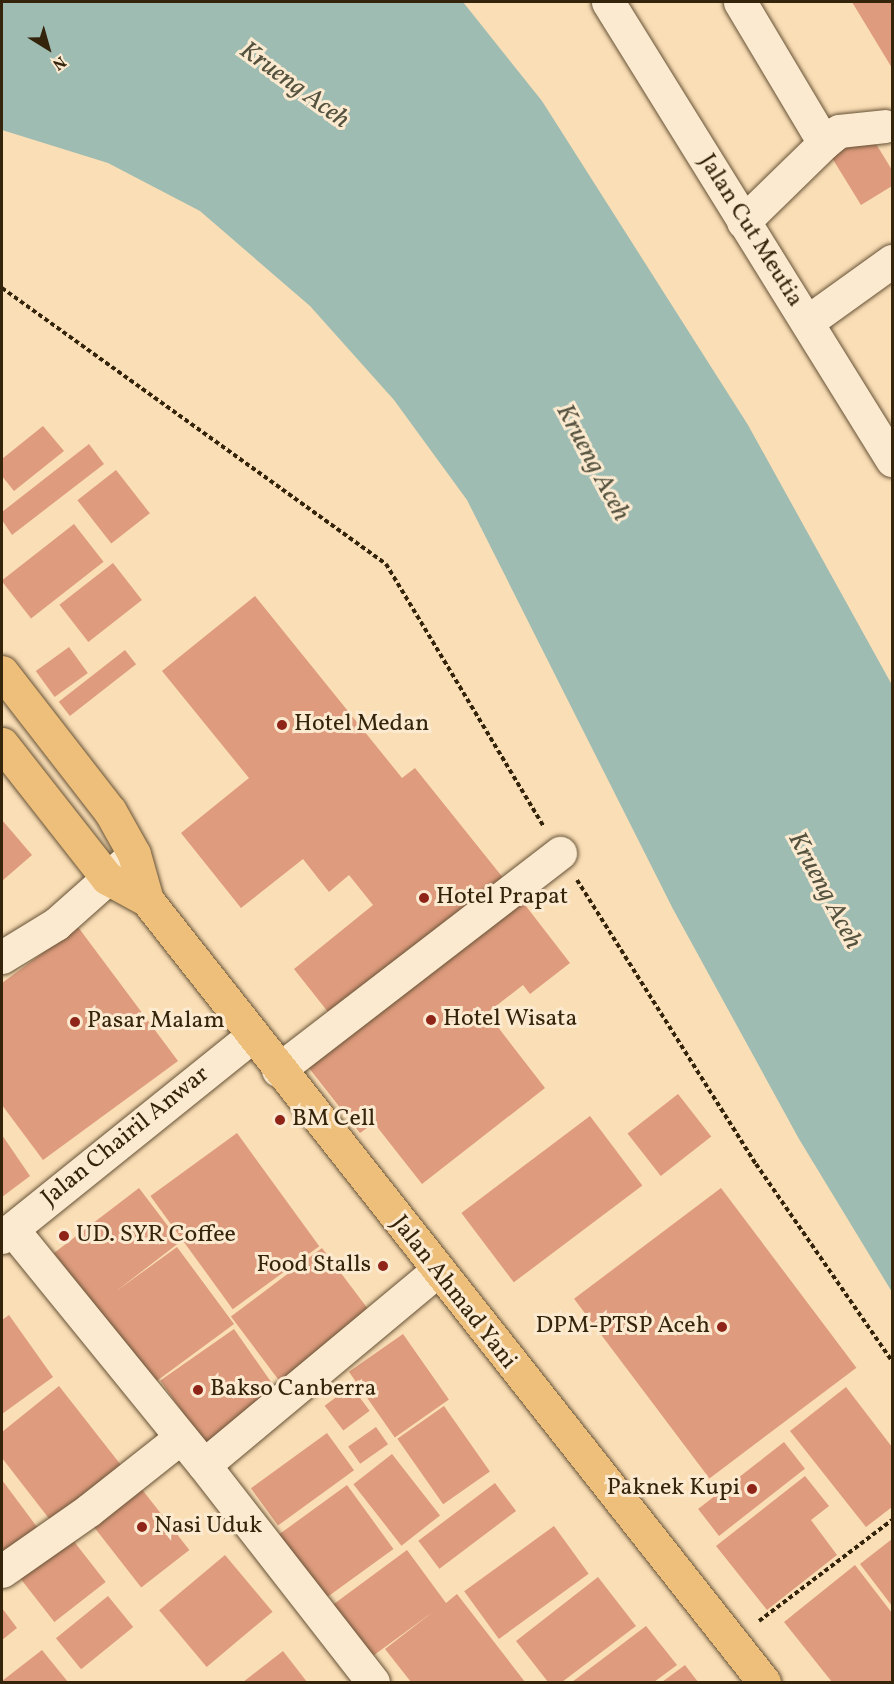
<!DOCTYPE html>
<html>
<head>
<meta charset="utf-8">
<style>
  body { margin:0 }
  #map { position:relative; width:894px; height:1684px; overflow:hidden; background:#fadeb6; font-family:Vollkorn,serif }
  div>[style] { position:absolute }
  .water>* { inset:0; background:#9ebcb2 }
  .building>* { inset:0; background:#de9b7d; transform-origin:0 0 }
  .path>* { height:4px; margin-top:-2px; transform-origin:0; background:repeating-linear-gradient(90deg,#35240c 0 4.5px,transparent 0 7.5px) }
  .roads { filter:drop-shadow(0 0 2px #665236) drop-shadow(0 0 2px #665236) }
  .minor>* { height:33px; margin:-16.5px; padding:0 16.5px; transform-origin:16.5px; border-radius:16.5px; background:#fcead0 }
  .major>* { height:33px; margin:-16.5px; padding:0 16.5px; transform-origin:16.5px; border-radius:16.5px; background:#edbf7b }
  .dots>* { width:16px; height:16px; translate:-50% -50%; box-sizing:border-box; border:3px solid #fcead0; border-radius:50% }
  span { translate:-50% -50%; white-space:nowrap; text-align:center; line-height:1.15; -webkit-text-stroke:6px #fcead0; paint-order:stroke }
  .street-label { font-size:24px; color:#35240c }
  .poi-label { font-size:24px; color:#35240c }
  .left { translate:0 -50%; text-align:left }
  .right { translate:-100% -50%; text-align:right }
  .water-label { font-size:26px; color:#54523e; font-style:italic }
  .frame { position:absolute; inset:0; border:3px solid #35240c; pointer-events:none }
  .north { position:absolute; left:18px; top:18px; width:60px; height:60px; -webkit-text-stroke:4px #fcead0; paint-order:stroke; rotate:143deg; font-size:16px; font-weight:700; line-height:24px; text-align:center; color:#35240c }
  .north::after { content:''; display:block; margin:auto; width:21px; height:27px; background:#35240c; clip-path:polygon(50% 0,100% 100%,50% 72%,0 100%) }
</style>
</head>
<body>
<div id="map">
  <div class="water">
    <div style="clip-path:polygon(2px 2px,463px 2px,542px 101px,748px 425px,892px 685px,892px 1292px,799px 1139px,673px 909px,467px 500px,394px 400px,310px 306px,200px 211px,108px 163px,2px 130px)"></div>
  </div>
  <div class="building">
    <div style="clip-path:polygon(852px 2px,892px 2px,892px 68px)"></div>
    <div style="clip-path:polygon(867px 129px,892px 170px,892px 186px,861px 205px,829px 153px)"></div>
    <div style="clip-path:polygon(43px 426px,64px 451px,14px 491px,2px 476px,2px 459px)"></div>
    <div style="clip-path:polygon(89px 444px,104px 464px,12px 535px,2px 520px,2px 512px)"></div>
    <div style="left:116px;top:470px;width:55px;height:49px;rotate:52deg"></div>
    <div style="left:74px;top:524px;width:48px;height:92px;rotate:52deg"></div>
    <div style="left:113px;top:563px;width:47px;height:68px;rotate:52deg"></div>
    <div style="clip-path:polygon(255px 596px,402px 778px,415px 768px,504px 879px,332px 1017px,294px 969px,373px 905px,349px 875px,329px 892px,303px 859px,241px 908px,181px 833px,249px 778px,162px 671px)"></div>
    <div style="left:69px;top:647px;width:32px;height:41px;rotate:54deg"></div>
    <div style="left:125px;top:650px;width:18px;height:84px;rotate:52deg"></div>
    <div style="clip-path:polygon(2px 820px,32px 855px,2px 881px)"></div>
    <div style="clip-path:polygon(522px 901px,570px 963px,530px 994px,523px 985px,487px 1013px,545px 1088px,422px 1184px,374px 1123px,360px 1133px,309px 1068px)"></div>
    <div style="clip-path:polygon(78px 927px,178px 1061px,43px 1160px,2px 1105px,2px 983px)"></div>
    <div style="left:678px;top:1094px;width:54px;height:64px;rotate:52deg"></div>
    <div style="left:590px;top:1116px;width:87px;height:161px;rotate:53deg"></div>
    <div style="left:237px;top:1133px;width:140px;height:107px;rotate:54deg"></div>
    <div style="clip-path:polygon(2px 1135px,30px 1176px,2px 1197px)"></div>
    <div style="clip-path:polygon(139px 1188px,180px 1242px,115px 1292px,177px 1247px,234px 1324px,154px 1383px,54px 1253px)"></div>
    <div style="left:721px;top:1188px;width:225px;height:184px;rotate:53deg"></div>
    <div style="left:322px;top:1248px;width:89px;height:114px;rotate:53deg"></div>
    <div style="clip-path:polygon(9px 1315px,53px 1377px,2px 1414px,2px 1320px)"></div>
    <div style="left:234px;top:1329px;width:83px;height:90px;rotate:55deg"></div>
    <div style="left:403px;top:1334px;width:80px;height:66px;rotate:55deg"></div>
    <div style="clip-path:polygon(59px 1386px,124px 1469px,54px 1525px,2px 1458px,2px 1432px)"></div>
    <div style="left:351px;top:1386px;width:31px;height:33px;rotate:53deg"></div>
    <div style="clip-path:polygon(846px 1387px,892px 1447px,892px 1507px,866px 1527px,790px 1431px)"></div>
    <div style="left:444px;top:1406px;width:80px;height:57px;rotate:55deg"></div>
    <div style="left:376px;top:1427px;width:21px;height:34px;rotate:55deg"></div>
    <div style="left:327px;top:1433px;width:46px;height:94px;rotate:54deg"></div>
    <div style="left:784px;top:1442px;width:34px;height:109px;rotate:52deg"></div>
    <div style="left:392px;top:1454px;width:78px;height:49px;rotate:52deg"></div>
    <div style="clip-path:polygon(805px 1476px,829px 1506px,811px 1520px,837px 1555px,767px 1610px,716px 1546px)"></div>
    <div style="clip-path:polygon(2px 1480px,40px 1531px,2px 1561px)"></div>
    <div style="left:137px;top:1483px;width:85px;height:61px;rotate:52deg"></div>
    <div style="left:495px;top:1483px;width:35px;height:96px;rotate:53deg"></div>
    <div style="left:347px;top:1485px;width:79px;height:89px;rotate:54deg"></div>
    <div style="left:554px;top:1526px;width:59px;height:111px;rotate:54deg"></div>
    <div style="left:65px;top:1530px;width:66px;height:65px;rotate:52deg"></div>
    <div style="clip-path:polygon(892px 1539px,892px 1606px,860px 1564px)"></div>
    <div style="clip-path:polygon(407px 1550px,446px 1603px,457px 1594px,525px 1682px,411px 1682px,385px 1649px,434px 1611px,362px 1664px,323px 1612px)"></div>
    <div style="left:225px;top:1555px;width:74px;height:86px;rotate:50deg"></div>
    <div style="clip-path:polygon(855px 1565px,892px 1613px,892px 1682px,832px 1682px,784px 1622px)"></div>
    <div style="clip-path:polygon(598px 1577px,636px 1626px,562px 1682px,548px 1682px,516px 1641px)"></div>
    <div style="left:108px;top:1596px;width:40px;height:67px;rotate:51deg"></div>
    <div style="clip-path:polygon(2px 1608px,17px 1628px,2px 1640px)"></div>
    <div style="clip-path:polygon(646px 1626px,677px 1665px,654px 1682px,572px 1682px)"></div>
    <div style="clip-path:polygon(42px 1650px,68px 1682px,2px 1682px,2px 1681px)"></div>
    <div style="clip-path:polygon(283px 1651px,307px 1682px,243px 1682px)"></div>
    <div style="clip-path:polygon(685px 1665px,698px 1682px,662px 1682px)"></div>
  </div>
  <div class="path">
    <div style="left:2px;top:288px;width:473px;rotate:35.7deg"></div>
    <div style="left:386px;top:564px;width:305px;rotate:59deg"></div>
    <div style="left:577px;top:880px;width:336px;rotate:57.8deg"></div>
    <div style="left:756px;top:1164px;width:239px;rotate:55.4deg"></div>
    <div style="left:759px;top:1621px;width:167px;rotate:-37.2deg"></div>
  </div>
  <div class="roads">
    <div class="minor">
      <div style="left:608px;top:2px;width:539px;rotate:58.2deg"></div>
      <div style="left:740px;top:2px;width:164px;rotate:59.2deg"></div>
      <div style="left:824px;top:143px;width:113px;rotate:135.7deg"></div>
      <div style="left:824px;top:143px;width:19px;rotate:-39deg"></div>
      <div style="left:839px;top:131px;width:46px;rotate:-6.2deg"></div>
      <div style="left:807px;top:322px;width:105px;rotate:-35.7deg"></div>
      <div style="left:2px;top:957px;width:63px;rotate:-31.4deg"></div>
      <div style="left:56px;top:924px;width:96px;rotate:-41.6deg"></div>
      <div style="left:278px;top:1070px;width:356px;rotate:-37.6deg"></div>
      <div style="left:12px;top:1229px;width:304px;rotate:50.9deg"></div>
      <div style="left:204px;top:1465px;width:275px;rotate:52.1deg"></div>
      <div style="left:2px;top:1237px;width:319px;rotate:-38.8deg"></div>
      <div style="left:204px;top:1465px;width:302px;rotate:-39.8deg"></div>
      <div style="left:2px;top:1571px;width:106px;rotate:-35deg"></div>
      <div style="left:89px;top:1510px;width:117px;rotate:-38.4deg"></div>
    </div>
    <div class="major">
      <div style="left:2px;top:672px;width:176px;rotate:52.2deg"></div>
      <div style="left:110px;top:811px;width:49px;rotate:60.8deg"></div>
      <div style="left:134px;top:854px;width:48px;rotate:74.2deg"></div>
      <div style="left:147px;top:900px;width:996px;rotate:51.73deg"></div>
      <div style="left:2px;top:744px;width:170px;rotate:51.9deg"></div>
      <div style="left:107px;top:878px;width:46px;rotate:28.8deg"></div>
    </div>
  </div>
  <div class="dots">
    <div style="left:282px;top:725px;background:#8f2418"></div>
    <div style="left:424px;top:898px;background:#8f2418"></div>
    <div style="left:431px;top:1020px;background:#8f2418"></div>
    <div style="left:75px;top:1022px;background:#8f2418"></div>
    <div style="left:280px;top:1120px;background:#8f2418"></div>
    <div style="left:64px;top:1236px;background:#8f2418"></div>
    <div style="left:383px;top:1266px;background:#8f2418"></div>
    <div style="left:722px;top:1327px;background:#8f2418"></div>
    <div style="left:198px;top:1390px;background:#8f2418"></div>
    <div style="left:752px;top:1489px;background:#8f2418"></div>
    <div style="left:142px;top:1527px;background:#8f2418"></div>
  </div>
  <div class="street-label">
    <span style="left:750px;top:231px;rotate:58deg">Jalan Cut Meutia</span>
    <span style="left:126px;top:1137px;rotate:-39deg">Jalan Chairil Anwar</span>
    <span style="left:453px;top:1293px;rotate:52deg">Jalan Ahmad Yani</span>
  </div>
  <div class="poi-label">
    <span class="left" style="left:294px;top:725px">Hotel Medan</span>
    <span class="left" style="left:436px;top:898px">Hotel Prapat</span>
    <span class="left" style="left:443px;top:1020px">Hotel Wisata</span>
    <span class="left" style="left:87px;top:1022px">Pasar Malam</span>
    <span class="left" style="left:292px;top:1120px">BM Cell</span>
    <span class="left" style="left:76px;top:1236px">UD. SYR Coffee</span>
    <span class="right" style="left:371px;top:1266px">Food Stalls</span>
    <span class="right" style="left:710px;top:1327px">DPM-PTSP Aceh</span>
    <span class="left" style="left:210px;top:1390px">Bakso Canberra</span>
    <span class="right" style="left:740px;top:1489px">Paknek Kupi</span>
    <span class="left" style="left:154px;top:1527px">Nasi Uduk</span>
  </div>
  <div class="water-label">
    <span style="left:294px;top:86px;rotate:36deg">Krueng Aceh</span>
    <span style="left:592px;top:463px;rotate:62deg">Krueng Aceh</span>
    <span style="left:824px;top:891px;rotate:62deg">Krueng Aceh</span>
  </div>
  <div class="frame"></div>
  <div class="north">N</div>
</div>
</body>
</html>
